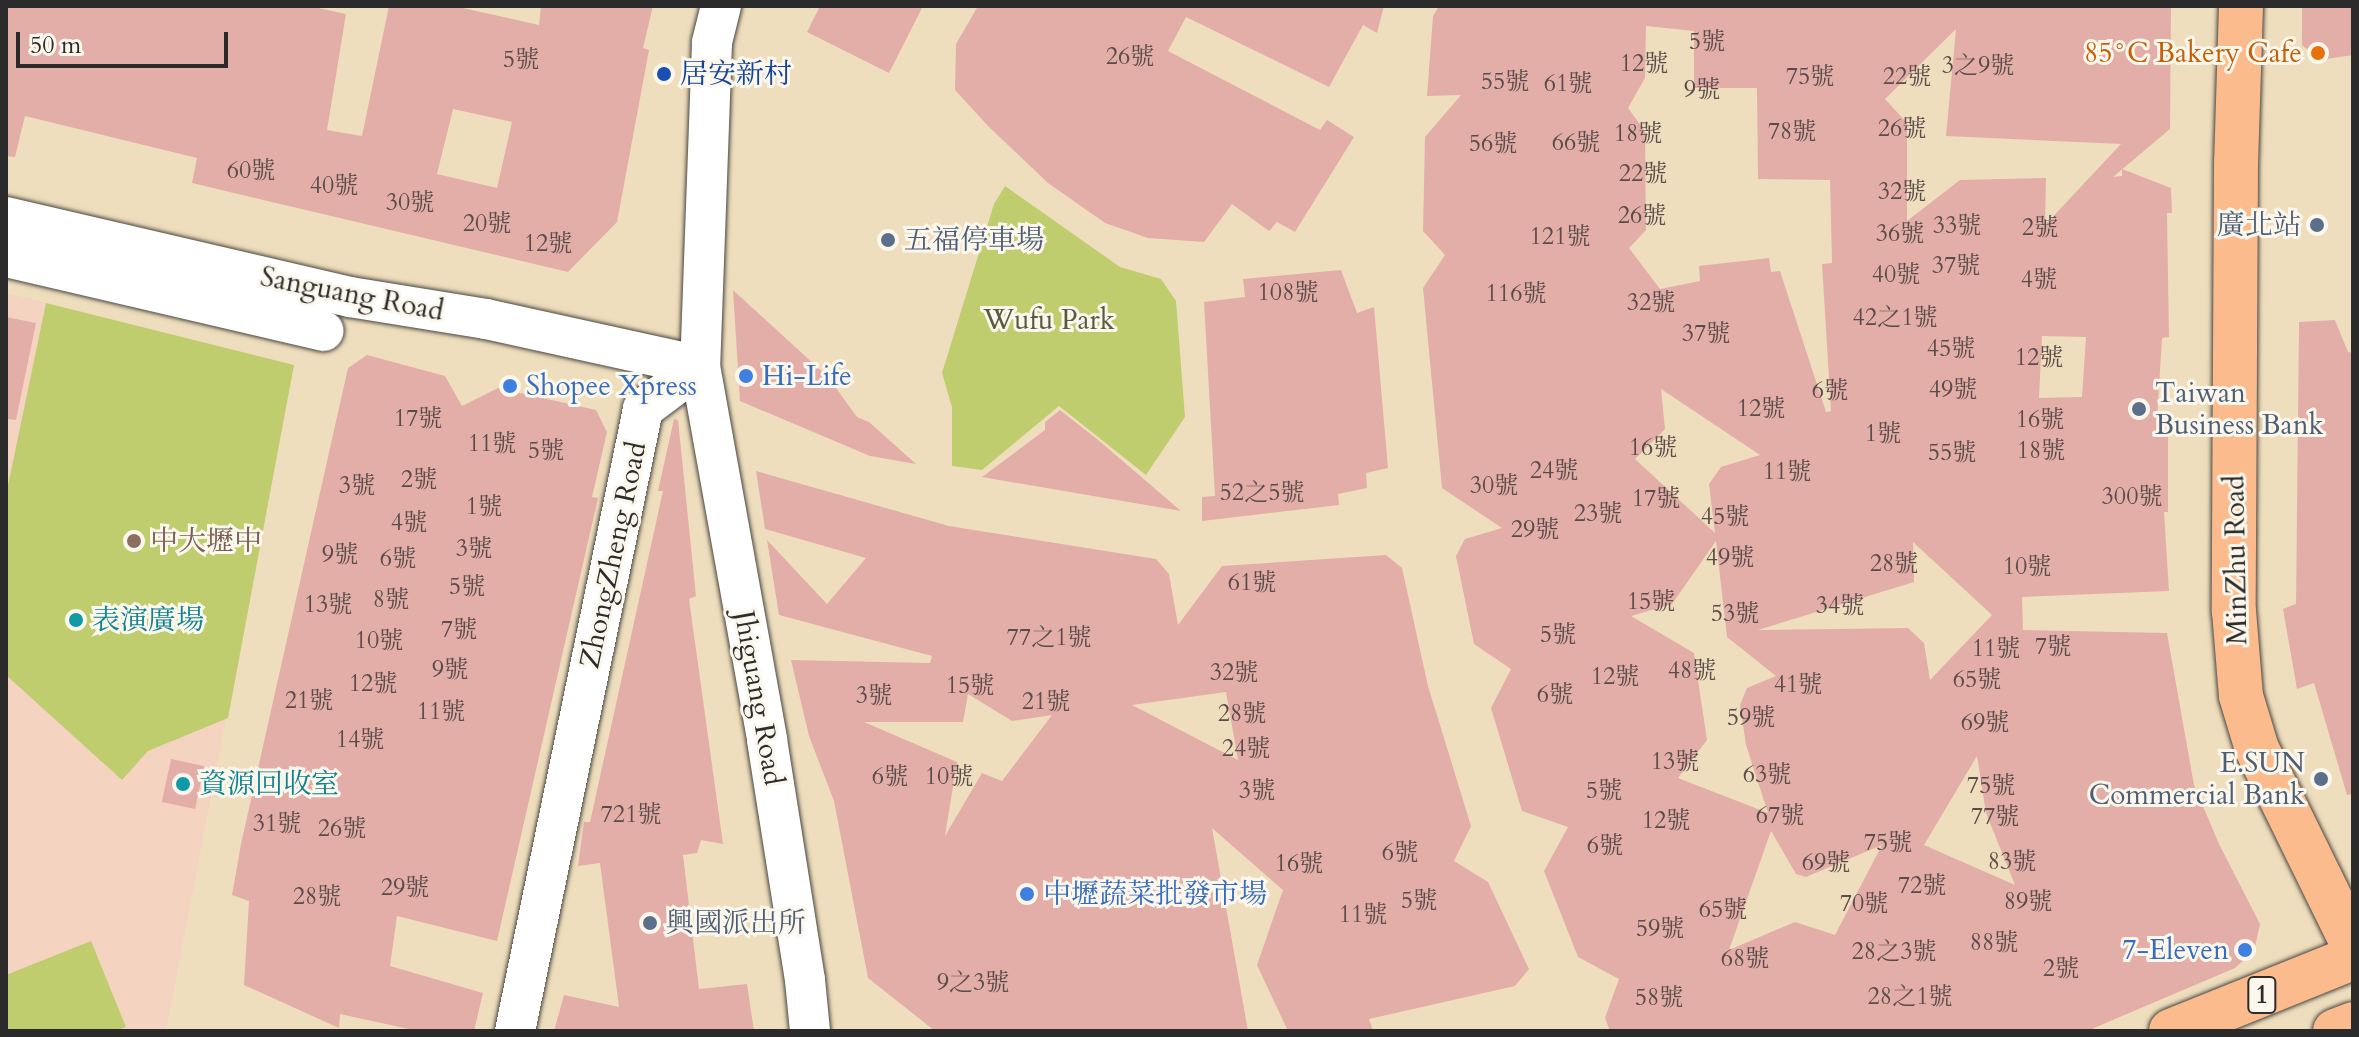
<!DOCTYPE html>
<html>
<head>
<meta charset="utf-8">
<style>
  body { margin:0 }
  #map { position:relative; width:2359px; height:1037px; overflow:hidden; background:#efdebd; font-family:Cardo,"Noto Serif TC",serif }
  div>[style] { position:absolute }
  .built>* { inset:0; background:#f5d3c1 }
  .green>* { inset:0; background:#bfcd6f }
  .building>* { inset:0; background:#e3aea8; transform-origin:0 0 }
  .roads { filter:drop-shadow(0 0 2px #484641) drop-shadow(0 0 2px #484641) }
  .minor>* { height:40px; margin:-20px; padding:0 20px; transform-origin:20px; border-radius:20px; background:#fff }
  .major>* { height:44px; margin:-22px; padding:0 22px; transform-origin:22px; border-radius:22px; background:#fbbb8c }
  .dots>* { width:22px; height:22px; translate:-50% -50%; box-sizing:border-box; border:4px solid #fbf7ec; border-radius:50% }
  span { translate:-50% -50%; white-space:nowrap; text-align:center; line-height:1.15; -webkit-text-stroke:6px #fbf7ec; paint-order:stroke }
  .number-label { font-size:24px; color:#594c4a }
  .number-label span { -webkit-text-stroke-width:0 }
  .shield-label span { padding:2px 6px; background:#fbf7ec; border:2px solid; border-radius:6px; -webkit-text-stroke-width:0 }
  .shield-label { font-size:26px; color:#2b2b2b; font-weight:700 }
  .food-label { font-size:28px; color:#c56008 }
  .right { translate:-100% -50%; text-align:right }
  .transit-label { font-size:28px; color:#164399 }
  .left { translate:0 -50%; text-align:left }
  .service-label { font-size:28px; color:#4e5e75 }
  .street-label { font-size:28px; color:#2b2b2b }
  .park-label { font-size:28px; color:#575c3f }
  .shop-label { font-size:28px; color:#366cbe }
  .education-label { font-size:28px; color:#785e54 }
  .culture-label { font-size:28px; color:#0d838f }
  .frame { position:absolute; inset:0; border:8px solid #2b2b2b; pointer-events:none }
  .scale { position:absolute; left:16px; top:32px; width:212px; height:36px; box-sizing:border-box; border:4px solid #2b2b2b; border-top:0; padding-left:10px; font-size:24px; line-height:28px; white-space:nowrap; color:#2b2b2b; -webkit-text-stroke:6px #fbf7ec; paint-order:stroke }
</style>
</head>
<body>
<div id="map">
  <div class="built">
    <div style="clip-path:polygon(6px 293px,294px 365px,166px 1031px,6px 1031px)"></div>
  </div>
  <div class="green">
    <div style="clip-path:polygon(1005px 186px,1120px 267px,1161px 279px,1176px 301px,1185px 417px,1146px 475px,1059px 406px,982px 470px,952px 466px,952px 407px,942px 373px,994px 204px)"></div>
    <div style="clip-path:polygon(46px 303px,294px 365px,228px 718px,148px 751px,122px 780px,6px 675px,6px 495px)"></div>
    <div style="clip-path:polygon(91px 941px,126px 1027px,115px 1031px,6px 1031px,6px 975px)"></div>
  </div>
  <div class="building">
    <div style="clip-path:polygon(evenodd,6px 6px,309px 6px,346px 14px,327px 130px,362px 136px,389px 6px,454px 6px,539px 25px,541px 6px,653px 6px,643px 48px,649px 50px,617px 222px,568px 272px,192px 183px,197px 158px,25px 116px,15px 157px,6px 156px,6px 6px,453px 109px,512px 122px,497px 188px,437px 174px,453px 109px)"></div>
    <div style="clip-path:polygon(820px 6px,923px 6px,889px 73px,807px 32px)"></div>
    <div style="clip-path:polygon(978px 6px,1384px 6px,1377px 33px,1363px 25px,1329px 87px,1186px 17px,1168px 51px,1320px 130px,1327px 120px,1354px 137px,1295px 232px,1277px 222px,1269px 231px,1232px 204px,1204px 242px,1148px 238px,1105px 223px,1048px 183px,988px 126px,955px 90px,956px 44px)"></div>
    <div style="clip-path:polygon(evenodd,1439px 6px,2171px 6px,2170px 129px,2113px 177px,2122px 176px,2122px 169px,2171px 188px,2172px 213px,2167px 213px,2169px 337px,2162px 338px,2156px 436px,2168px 436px,2168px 512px,2164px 512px,2169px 591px,2022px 597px,2023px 630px,2167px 633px,2194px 785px,2219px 844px,2260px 924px,2254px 951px,2235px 968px,2087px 1031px,1610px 1031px,1605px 1018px,1619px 979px,1578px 957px,1544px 871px,1568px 827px,1522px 811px,1491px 708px,1511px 669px,1474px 644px,1456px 556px,1465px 539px,1502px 528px,1442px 488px,1423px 288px,1445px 255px,1423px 231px,1425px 137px,1461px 95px,1427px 96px,1433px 16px,1439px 6px,1646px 26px,1694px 31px,1694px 88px,1757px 88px,1758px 179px,1830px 180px,1832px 263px,1822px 264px,1831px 411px,1826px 412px,1780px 271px,1771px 272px,1769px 258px,1699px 266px,1700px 281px,1660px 289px,1629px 248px,1646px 230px,1645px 131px,1628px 108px,1645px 78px,1646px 26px,1439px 6px,1956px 29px,1946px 136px,2121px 144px,2045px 225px,2046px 178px,1960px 180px,1907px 221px,1907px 123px,1885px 99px,1956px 29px,1439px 6px,2042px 336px,2086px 337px,2082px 397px,2039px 398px,2042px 336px,1439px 6px,1661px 389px,1760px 455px,1721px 467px,1709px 484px,1715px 533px,1635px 459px,1665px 429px,1661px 389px,1439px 6px,1716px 541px,1727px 637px,1776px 676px,1747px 688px,1740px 705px,1746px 745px,1768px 813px,1678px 778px,1707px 740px,1694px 653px,1631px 616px,1672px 604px,1716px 541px,1439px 6px,1913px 542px,1992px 615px,1930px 680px,1924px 643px,1908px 628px,1758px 630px,1914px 582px,1913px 542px,1439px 6px,1977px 756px,1986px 813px,2015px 885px,1924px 845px,1977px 756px,1439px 6px,1771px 831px,1796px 874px,1806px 877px,1882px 845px,1835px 935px,1795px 922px,1729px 950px,1771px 831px)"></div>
    <div style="clip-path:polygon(2302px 6px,2353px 6px,2353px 55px,2320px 60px,2302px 45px)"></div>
    <div style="clip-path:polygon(1341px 270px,1357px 313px,1374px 307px,1388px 468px,1366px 473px,1367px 488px,1338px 494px,1339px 505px,1202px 521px,1202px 497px,1215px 496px,1204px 302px,1245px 297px,1243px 279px)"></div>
    <div style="clip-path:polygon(733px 290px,828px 377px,857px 417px,869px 422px,916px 464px,870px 456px,740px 401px)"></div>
    <div style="clip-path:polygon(6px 317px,36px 323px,16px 420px,6px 419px)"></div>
    <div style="clip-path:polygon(2335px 320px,2348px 352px,2353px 353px,2353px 794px,2347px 795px,2314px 683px,2297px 689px,2283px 609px,2296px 604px,2299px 322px)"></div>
    <div style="clip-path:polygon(367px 355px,445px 376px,462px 406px,498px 388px,596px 410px,607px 432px,592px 497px,598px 498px,497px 941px,397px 916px,390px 966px,483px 993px,474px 1031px,418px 1031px,340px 1014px,339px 1028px,244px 985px,249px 901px,232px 895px,241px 844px,348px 368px)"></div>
    <div style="clip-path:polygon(1060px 410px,1097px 439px,1181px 511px,982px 477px,1045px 430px,1045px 422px)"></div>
    <div style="clip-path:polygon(674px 419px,678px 420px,696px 596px,689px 599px,723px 844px,701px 840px,697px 853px,683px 855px,699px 989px,747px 984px,754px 1031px,554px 1031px,564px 995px,619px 1007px,600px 863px,578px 866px,584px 822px,590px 822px,663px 491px,658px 491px)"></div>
    <div style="clip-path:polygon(evenodd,756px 471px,949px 526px,1156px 559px,1169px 574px,1178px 625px,1222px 566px,1386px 555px,1402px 568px,1428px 686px,1471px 826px,1454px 861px,1488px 882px,1529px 969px,1515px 986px,1369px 1019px,1373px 1031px,1288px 1031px,1257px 965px,1283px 890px,1212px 828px,1248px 1031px,935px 1031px,868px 978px,834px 801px,809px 736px,791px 660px,930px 663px,932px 656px,779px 615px,767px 540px,827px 604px,866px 558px,765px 529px,756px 471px,1226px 692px,1238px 760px,1132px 705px,1226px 692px,756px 471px,968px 694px,1012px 721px,1052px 715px,1002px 781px,982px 773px,945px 836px,957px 762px,864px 722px,963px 722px,968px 694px)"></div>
    <div style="left:171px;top:759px;width:34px;height:44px;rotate:12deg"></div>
  </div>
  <div class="roads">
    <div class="minor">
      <div style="left:721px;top:6px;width:38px;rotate:104deg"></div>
      <div style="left:712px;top:43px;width:323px;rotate:92.1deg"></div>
      <div style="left:700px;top:366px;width:380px;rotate:79.8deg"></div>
      <div style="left:767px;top:740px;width:243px;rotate:81deg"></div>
      <div style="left:805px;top:980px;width:51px;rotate:84.4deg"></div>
      <div style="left:6px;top:217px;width:353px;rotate:13.1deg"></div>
      <div style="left:350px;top:297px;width:138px;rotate:9.2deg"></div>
      <div style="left:486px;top:319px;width:219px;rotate:12.4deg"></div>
      <div style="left:6px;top:257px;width:326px;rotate:13.1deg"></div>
      <div style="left:515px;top:1031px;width:635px;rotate:-78.37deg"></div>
      <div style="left:643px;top:409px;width:71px;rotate:-37deg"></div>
    </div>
    <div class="major">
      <div style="left:2241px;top:6px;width:157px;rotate:91.8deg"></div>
      <div style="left:2236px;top:163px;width:448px;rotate:90.3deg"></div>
      <div style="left:2234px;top:611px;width:85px;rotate:85.3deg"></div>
      <div style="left:2241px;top:696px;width:55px;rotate:73.2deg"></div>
      <div style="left:2257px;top:749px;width:218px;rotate:63.9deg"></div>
      <div style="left:2171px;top:1031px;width:196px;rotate:-21.9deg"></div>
      <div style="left:2335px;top:1031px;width:19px;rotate:-21deg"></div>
    </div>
  </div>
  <div class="dots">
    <div style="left:2318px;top:53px;background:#e8710a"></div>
    <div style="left:664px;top:74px;background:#1a4fb4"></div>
    <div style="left:2317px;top:225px;background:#5c6f8a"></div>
    <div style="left:888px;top:240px;background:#5c6f8a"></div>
    <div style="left:746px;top:376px;background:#3f7fe0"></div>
    <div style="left:510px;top:386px;background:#3f7fe0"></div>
    <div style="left:2139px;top:409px;background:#5c6f8a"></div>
    <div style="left:134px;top:541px;background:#8d6e63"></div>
    <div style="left:76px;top:620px;background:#0f9aa8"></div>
    <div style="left:2321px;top:779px;background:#5c6f8a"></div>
    <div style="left:183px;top:784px;background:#0f9aa8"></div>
    <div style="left:1027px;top:894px;background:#3f7fe0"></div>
    <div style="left:650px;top:923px;background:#5c6f8a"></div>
    <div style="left:2245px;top:950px;background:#3f7fe0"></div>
  </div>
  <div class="number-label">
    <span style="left:1707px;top:42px">5號</span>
    <span style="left:1130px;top:57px">26號</span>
    <span style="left:521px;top:60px">5號</span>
    <span style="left:1644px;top:64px">12號</span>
    <span style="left:1978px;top:66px">3之9號</span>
    <span style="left:1810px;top:77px">75號</span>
    <span style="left:1907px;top:77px">22號</span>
    <span style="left:1505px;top:82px">55號</span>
    <span style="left:1568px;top:84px">61號</span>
    <span style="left:1702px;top:90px">9號</span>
    <span style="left:1902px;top:129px">26號</span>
    <span style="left:1792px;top:132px">78號</span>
    <span style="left:1638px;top:134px">18號</span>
    <span style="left:1576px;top:143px">66號</span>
    <span style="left:1493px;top:144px">56號</span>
    <span style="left:251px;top:171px">60號</span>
    <span style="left:1643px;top:174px">22號</span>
    <span style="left:334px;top:186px">40號</span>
    <span style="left:1902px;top:192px">32號</span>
    <span style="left:410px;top:203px">30號</span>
    <span style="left:1642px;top:216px">26號</span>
    <span style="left:487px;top:224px">20號</span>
    <span style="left:1957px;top:226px">33號</span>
    <span style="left:2040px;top:228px">2號</span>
    <span style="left:1900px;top:234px">36號</span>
    <span style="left:1560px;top:237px">121號</span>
    <span style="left:548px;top:244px">12號</span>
    <span style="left:1956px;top:266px">37號</span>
    <span style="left:1896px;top:275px">40號</span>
    <span style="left:2039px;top:280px">4號</span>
    <span style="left:1288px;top:293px">108號</span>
    <span style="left:1516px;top:294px">116號</span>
    <span style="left:1651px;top:303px">32號</span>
    <span style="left:1895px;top:318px">42之1號</span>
    <span style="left:1706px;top:334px">37號</span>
    <span style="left:1951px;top:349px">45號</span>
    <span style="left:2039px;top:358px">12號</span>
    <span style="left:1953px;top:390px">49號</span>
    <span style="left:1830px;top:391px">6號</span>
    <span style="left:1761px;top:409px">12號</span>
    <span style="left:418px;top:419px">17號</span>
    <span style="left:2040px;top:420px">16號</span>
    <span style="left:1883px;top:434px">1號</span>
    <span style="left:492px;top:444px">11號</span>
    <span style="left:1653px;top:448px">16號</span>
    <span style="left:546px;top:451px">5號</span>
    <span style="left:2041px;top:451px">18號</span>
    <span style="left:1952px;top:453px">55號</span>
    <span style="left:1554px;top:471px">24號</span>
    <span style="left:1787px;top:472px">11號</span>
    <span style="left:419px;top:480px">2號</span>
    <span style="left:357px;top:486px">3號</span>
    <span style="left:1494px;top:486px">30號</span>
    <span style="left:1262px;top:493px">52之5號</span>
    <span style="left:2132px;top:497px">300號</span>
    <span style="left:1656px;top:499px">17號</span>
    <span style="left:484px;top:507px">1號</span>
    <span style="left:1598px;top:514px">23號</span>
    <span style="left:1725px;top:517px">45號</span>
    <span style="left:409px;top:523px">4號</span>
    <span style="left:1535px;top:530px">29號</span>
    <span style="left:474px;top:549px">3號</span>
    <span style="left:340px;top:555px">9號</span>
    <span style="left:1730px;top:558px">49號</span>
    <span style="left:398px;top:559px">6號</span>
    <span style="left:1894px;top:564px">28號</span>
    <span style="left:2027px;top:567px">10號</span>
    <span style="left:1252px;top:583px">61號</span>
    <span style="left:467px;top:587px">5號</span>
    <span style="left:391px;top:600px">8號</span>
    <span style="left:1651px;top:602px">15號</span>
    <span style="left:328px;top:605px">13號</span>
    <span style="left:1840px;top:606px">34號</span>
    <span style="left:1735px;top:614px">53號</span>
    <span style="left:459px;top:630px">7號</span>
    <span style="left:1558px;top:635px">5號</span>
    <span style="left:1049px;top:638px">77之1號</span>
    <span style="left:379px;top:641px">10號</span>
    <span style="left:2053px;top:647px">7號</span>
    <span style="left:1996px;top:649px">11號</span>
    <span style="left:450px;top:670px">9號</span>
    <span style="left:1692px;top:671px">48號</span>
    <span style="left:1234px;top:673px">32號</span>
    <span style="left:1615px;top:677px">12號</span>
    <span style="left:1977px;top:680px">65號</span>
    <span style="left:373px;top:684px">12號</span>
    <span style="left:1798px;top:685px">41號</span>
    <span style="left:970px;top:686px">15號</span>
    <span style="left:1555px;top:695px">6號</span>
    <span style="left:874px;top:696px">3號</span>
    <span style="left:309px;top:701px">21號</span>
    <span style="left:1046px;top:702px">21號</span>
    <span style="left:441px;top:712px">11號</span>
    <span style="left:1242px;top:714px">28號</span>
    <span style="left:1751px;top:718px">59號</span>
    <span style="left:1985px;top:723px">69號</span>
    <span style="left:360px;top:740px">14號</span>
    <span style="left:1246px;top:749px">24號</span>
    <span style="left:1675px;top:762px">13號</span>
    <span style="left:1767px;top:775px">63號</span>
    <span style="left:890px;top:777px">6號</span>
    <span style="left:949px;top:777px">10號</span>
    <span style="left:1991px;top:786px">75號</span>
    <span style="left:1257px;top:791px">3號</span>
    <span style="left:1604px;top:791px">5號</span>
    <span style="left:631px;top:815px">721號</span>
    <span style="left:1780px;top:816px">67號</span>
    <span style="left:1995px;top:817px">77號</span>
    <span style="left:1666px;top:821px">12號</span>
    <span style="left:277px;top:824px">31號</span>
    <span style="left:342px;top:829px">26號</span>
    <span style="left:1888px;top:843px">75號</span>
    <span style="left:1605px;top:846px">6號</span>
    <span style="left:1400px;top:853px">6號</span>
    <span style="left:2012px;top:862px">83號</span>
    <span style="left:1826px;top:863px">69號</span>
    <span style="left:1299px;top:864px">16號</span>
    <span style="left:1922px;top:886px">72號</span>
    <span style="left:405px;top:888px">29號</span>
    <span style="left:317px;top:897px">28號</span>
    <span style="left:1419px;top:901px">5號</span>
    <span style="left:2028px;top:902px">89號</span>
    <span style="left:1864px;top:904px">70號</span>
    <span style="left:1723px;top:910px">65號</span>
    <span style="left:1363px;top:915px">11號</span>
    <span style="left:1660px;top:929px">59號</span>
    <span style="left:1994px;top:943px">88號</span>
    <span style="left:1894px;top:952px">28之3號</span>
    <span style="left:1745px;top:959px">68號</span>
    <span style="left:2061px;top:969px">2號</span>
    <span style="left:973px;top:983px">9之3號</span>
    <span style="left:1910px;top:997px">28之1號</span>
    <span style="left:1659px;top:998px">58號</span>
  </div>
  <div class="shield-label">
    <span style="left:2262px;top:995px">1</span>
  </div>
  <div class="food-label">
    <span class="right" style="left:2302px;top:53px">85°C Bakery Cafe</span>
  </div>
  <div class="transit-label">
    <span class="left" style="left:680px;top:74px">居安新村</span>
  </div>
  <div class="service-label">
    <span class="right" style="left:2301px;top:225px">廣北站</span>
    <span class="left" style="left:904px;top:240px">五福停車場</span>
    <span class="left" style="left:2155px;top:409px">Taiwan<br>Business Bank</span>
    <span class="right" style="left:2305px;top:779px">E.SUN<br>Commercial Bank</span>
    <span class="left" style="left:666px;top:923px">興國派出所</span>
  </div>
  <div class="street-label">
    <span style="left:352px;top:294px;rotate:11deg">Sanguang Road</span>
    <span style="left:613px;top:555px;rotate:-78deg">ZhongZheng Road</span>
    <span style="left:2236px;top:560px;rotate:-91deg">MinZhu Road</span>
    <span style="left:759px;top:698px;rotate:80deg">Jhiguang Road</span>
  </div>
  <div class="park-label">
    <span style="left:1049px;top:320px">Wufu Park</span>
  </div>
  <div class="shop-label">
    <span class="left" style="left:762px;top:376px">Hi-Life</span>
    <span class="left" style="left:526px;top:386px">Shopee Xpress</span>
    <span class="left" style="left:1043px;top:894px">中壢蔬菜批發市場</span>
    <span class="right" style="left:2229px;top:950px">7-Eleven</span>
  </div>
  <div class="education-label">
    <span class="left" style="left:150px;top:541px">中大壢中</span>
  </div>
  <div class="culture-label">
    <span class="left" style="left:92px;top:620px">表演廣場</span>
    <span class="left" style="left:199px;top:784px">資源回收室</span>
  </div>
  <div class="frame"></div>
  <div class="scale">50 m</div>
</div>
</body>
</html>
